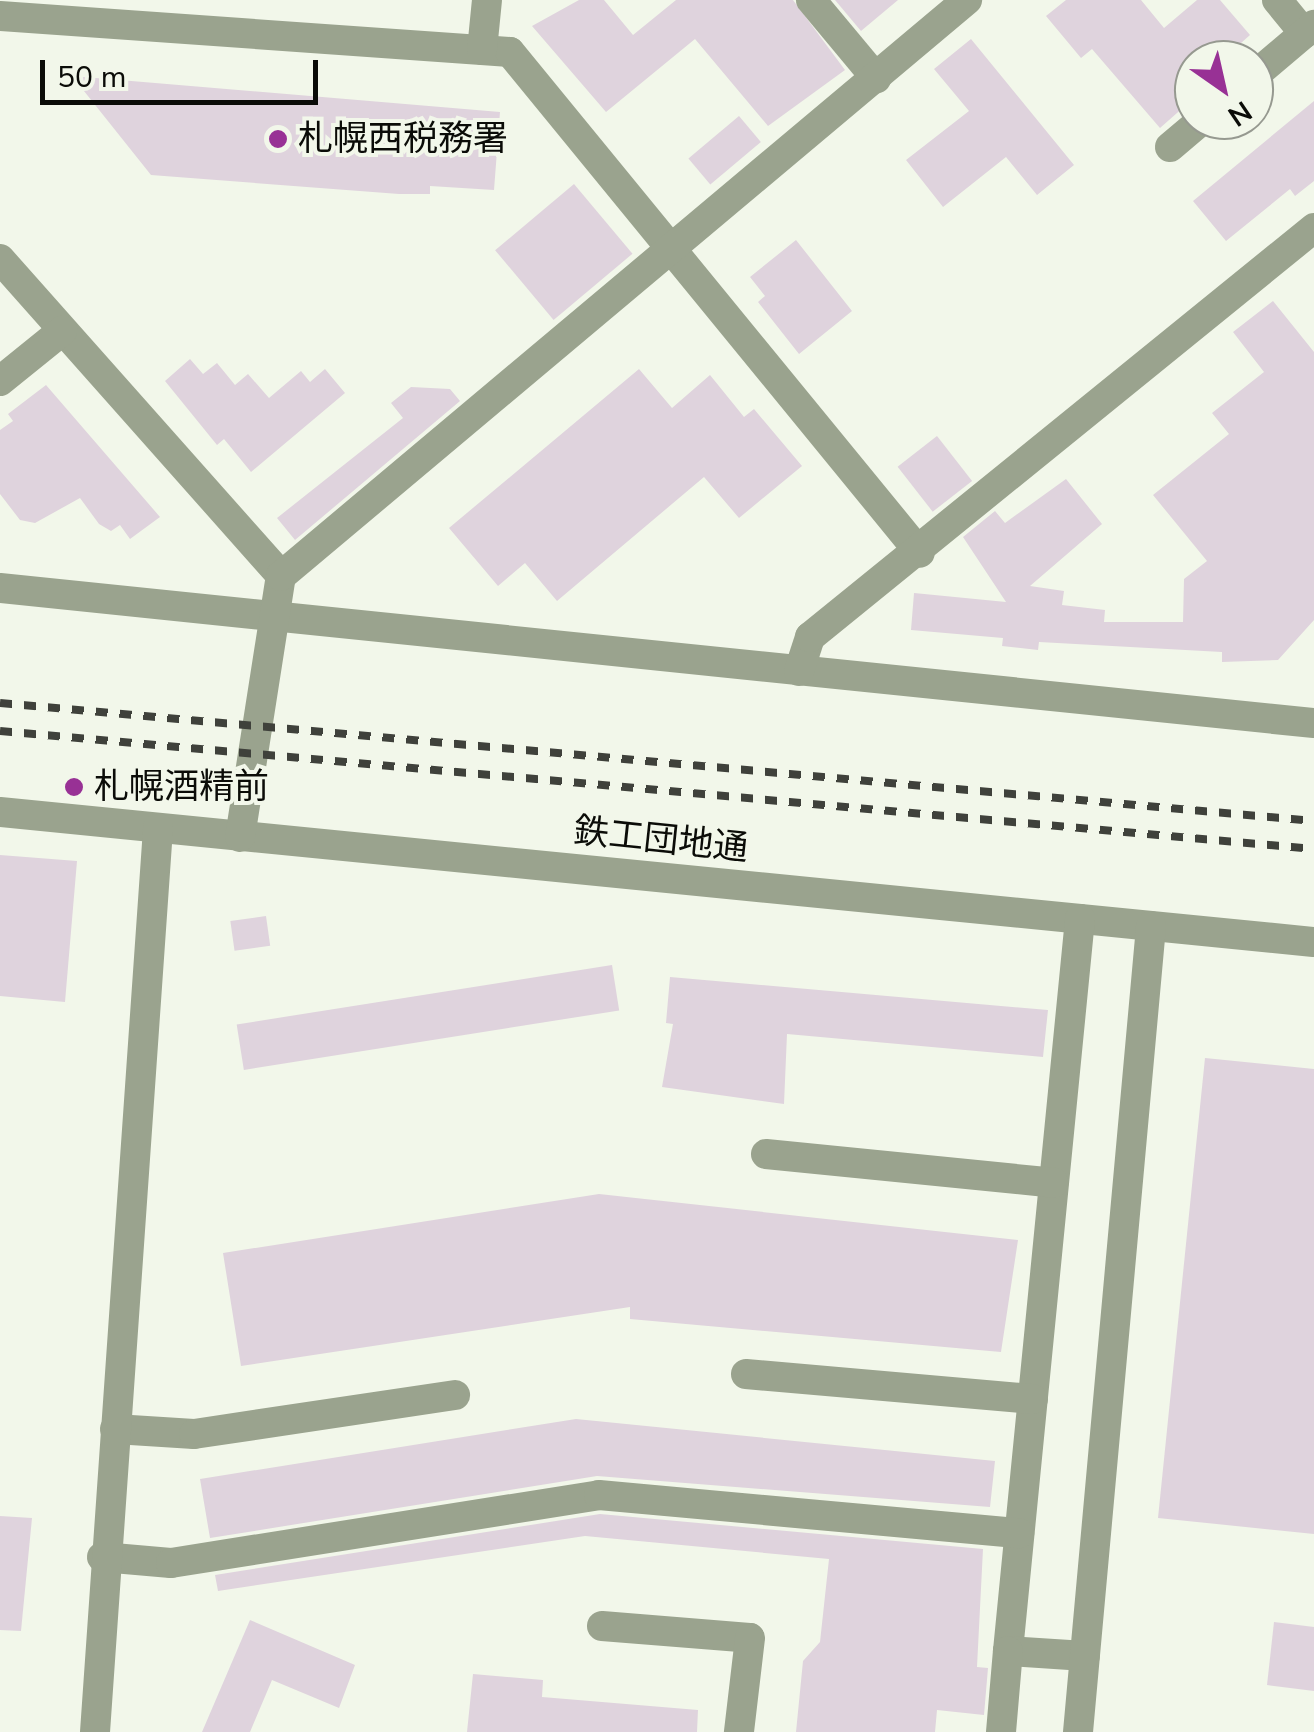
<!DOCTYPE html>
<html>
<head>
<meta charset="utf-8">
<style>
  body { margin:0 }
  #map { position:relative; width:1314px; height:1732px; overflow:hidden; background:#f2f7ea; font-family:"Nunito Sans","Noto Sans JP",sans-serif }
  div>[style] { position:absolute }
  .building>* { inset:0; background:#dfd3dd; transform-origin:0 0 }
  .minor>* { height:30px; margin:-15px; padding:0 15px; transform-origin:15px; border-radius:15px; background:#9aa38e }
  .rail>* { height:8px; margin-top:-4px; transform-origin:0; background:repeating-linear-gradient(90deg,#3f413b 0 12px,transparent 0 24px) }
  .dots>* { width:28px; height:28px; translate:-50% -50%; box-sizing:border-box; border:5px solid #f2f7ea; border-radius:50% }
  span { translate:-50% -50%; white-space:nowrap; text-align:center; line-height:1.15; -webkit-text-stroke:8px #f2f7ea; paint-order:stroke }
  .poi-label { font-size:35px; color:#0b0c08 }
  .left { translate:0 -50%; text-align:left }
  .street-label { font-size:35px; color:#0b0c08 }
  .north { position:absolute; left:1174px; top:40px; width:100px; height:100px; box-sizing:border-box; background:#f2f7ea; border:2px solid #969990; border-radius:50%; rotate:146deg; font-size:28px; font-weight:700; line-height:40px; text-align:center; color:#0b0c08 }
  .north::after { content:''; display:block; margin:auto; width:35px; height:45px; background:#983195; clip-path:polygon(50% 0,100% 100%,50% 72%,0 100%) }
  .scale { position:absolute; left:40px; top:60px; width:278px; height:45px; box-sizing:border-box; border:5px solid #0b0c08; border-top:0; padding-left:12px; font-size:30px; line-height:35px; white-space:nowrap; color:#0b0c08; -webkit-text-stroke:8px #f2f7ea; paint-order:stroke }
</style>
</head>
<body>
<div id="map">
  <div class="building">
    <div style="clip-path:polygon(579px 0,604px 0,633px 35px,676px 0,793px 0,845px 70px,768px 126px,695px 39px,606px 112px,532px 26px)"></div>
    <div style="clip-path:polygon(835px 0,898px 0,861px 31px)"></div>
    <div style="clip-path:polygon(1066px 0,1141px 0,1164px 28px,1197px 0,1220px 0,1250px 35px,1222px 60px,1194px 60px,1194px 98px,1160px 128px,1092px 49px,1081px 58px,1046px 16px)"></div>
    <div style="clip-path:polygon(971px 39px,1074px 165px,1037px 195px,1006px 157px,943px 207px,906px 160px,969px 111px,934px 69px)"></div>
    <div style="clip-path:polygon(72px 76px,500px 112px,494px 190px,430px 186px,430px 194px,399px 194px,151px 175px)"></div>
    <div style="clip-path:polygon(1314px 101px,1314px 181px,1295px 196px,1290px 189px,1226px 241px,1193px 201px)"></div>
    <div style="left:739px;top:116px;width:34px;height:66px;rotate:50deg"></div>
    <div style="left:574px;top:184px;width:91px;height:103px;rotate:50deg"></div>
    <div style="clip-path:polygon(796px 240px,852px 311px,799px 354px,758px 302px,765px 296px,750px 277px)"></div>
    <div style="clip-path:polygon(1273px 301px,1314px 352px,1314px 620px,1278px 660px,1222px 662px,1222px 652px,1039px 642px,1038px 650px,1002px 646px,1003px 638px,911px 630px,914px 593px,1006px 602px,963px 537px,995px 511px,1005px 523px,1066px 479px,1102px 524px,1030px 586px,1064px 591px,1062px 605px,1105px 610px,1104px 622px,1183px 622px,1184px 579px,1207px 561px,1153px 495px,1229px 434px,1212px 413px,1264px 372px,1233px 332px)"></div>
    <div style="clip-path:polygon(190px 359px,203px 374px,217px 363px,235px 385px,248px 374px,269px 398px,301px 371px,310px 382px,325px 369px,345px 393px,251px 472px,224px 439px,217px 445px,165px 381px)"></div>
    <div style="clip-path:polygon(639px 369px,672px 408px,710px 375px,744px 417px,754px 409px,802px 466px,739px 518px,704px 477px,557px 601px,525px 563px,498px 586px,449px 528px)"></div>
    <div style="clip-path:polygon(46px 385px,160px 517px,130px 539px,120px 525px,111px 531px,99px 524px,80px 498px,35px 523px,20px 520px,0 494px,0 430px,13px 421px,8px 414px)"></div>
    <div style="clip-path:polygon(411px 387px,450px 389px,460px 401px,295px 540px,277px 518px,403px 418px,391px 403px)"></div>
    <div style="left:937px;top:436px;width:57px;height:50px;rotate:52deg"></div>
    <div style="clip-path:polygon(0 855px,77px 861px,65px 1002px,0 996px)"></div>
    <div style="left:266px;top:916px;width:30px;height:36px;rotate:82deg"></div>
    <div style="left:612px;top:965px;width:46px;height:380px;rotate:81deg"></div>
    <div style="clip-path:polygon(670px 977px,1048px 1010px,1043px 1057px,787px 1034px,784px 1104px,662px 1087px,673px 1024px,666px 1023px)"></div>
    <div style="clip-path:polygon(1205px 1058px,1314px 1069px,1314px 1534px,1158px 1518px)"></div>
    <div style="clip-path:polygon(599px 1194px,1018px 1240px,1001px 1352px,630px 1319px,630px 1307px,241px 1366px,223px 1253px)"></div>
    <div style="clip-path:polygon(576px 1419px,995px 1461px,990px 1507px,597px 1476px,210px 1538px,200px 1479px)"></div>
    <div style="clip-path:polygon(600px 1514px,983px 1549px,977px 1667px,988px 1668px,984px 1715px,937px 1710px,935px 1732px,796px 1732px,803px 1661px,820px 1642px,829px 1559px,585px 1536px,218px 1591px,215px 1575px)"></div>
    <div style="clip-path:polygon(0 1516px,32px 1518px,21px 1631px,0 1630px)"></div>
    <div style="clip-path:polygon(250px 1620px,355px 1665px,339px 1708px,272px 1680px,250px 1732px,202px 1732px)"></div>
    <div style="clip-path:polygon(1274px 1622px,1314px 1627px,1314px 1691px,1267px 1685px)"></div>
    <div style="clip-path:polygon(473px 1674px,543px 1680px,542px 1697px,698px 1710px,697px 1732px,467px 1732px)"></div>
  </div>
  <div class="minor">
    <div style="left:811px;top:0;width:102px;rotate:50.2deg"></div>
    <div style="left:1277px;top:0;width:43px;rotate:50.7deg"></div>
    <div style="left:0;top:16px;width:511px;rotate:4.04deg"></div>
    <div style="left:510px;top:52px;width:647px;rotate:50.7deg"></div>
    <div style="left:482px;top:50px;width:50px;rotate:-84.3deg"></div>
    <div style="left:1254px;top:76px;width:79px;rotate:-40.4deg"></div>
    <div style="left:1170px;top:147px;width:42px;rotate:-40.2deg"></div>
    <div style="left:0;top:259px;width:424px;rotate:48.4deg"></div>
    <div style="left:0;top:381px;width:80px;rotate:-38.9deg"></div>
    <div style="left:0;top:588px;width:1321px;rotate:5.87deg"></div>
    <div style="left:799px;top:671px;width:36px;rotate:-72deg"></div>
    <div style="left:810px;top:637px;width:649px;rotate:-39.06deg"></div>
    <div style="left:0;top:812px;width:1320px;rotate:5.65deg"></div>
    <div style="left:240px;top:837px;width:264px;rotate:-81.1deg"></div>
    <div style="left:281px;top:576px;width:896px;rotate:-40.02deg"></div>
    <div style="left:1080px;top:919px;width:736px;rotate:95.62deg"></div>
    <div style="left:1008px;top:1651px;width:77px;rotate:3.7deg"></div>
    <div style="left:766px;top:1154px;width:289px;rotate:5.7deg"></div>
    <div style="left:746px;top:1374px;width:288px;rotate:5deg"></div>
    <div style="left:115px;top:1429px;width:79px;rotate:3.6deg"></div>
    <div style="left:194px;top:1434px;width:264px;rotate:-8.5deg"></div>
    <div style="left:102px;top:1557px;width:69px;rotate:5deg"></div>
    <div style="left:171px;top:1563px;width:433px;rotate:-9deg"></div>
    <div style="left:599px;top:1495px;width:422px;rotate:5.2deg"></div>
    <div style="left:602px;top:1626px;width:148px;rotate:4.6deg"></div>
    <div style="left:750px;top:1638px;width:95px;rotate:96.7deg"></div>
    <div style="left:95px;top:1732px;width:906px;rotate:-86.01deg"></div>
    <div style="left:1001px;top:1732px;width:81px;rotate:-85.1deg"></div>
    <div style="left:1078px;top:1732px;width:809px;rotate:-84.82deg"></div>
  </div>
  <div class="rail">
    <div style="left:0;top:703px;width:1319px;rotate:5.13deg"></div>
    <div style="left:0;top:731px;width:1319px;rotate:5.13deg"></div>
  </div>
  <div class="dots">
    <div style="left:278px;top:139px;background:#983195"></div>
    <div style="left:74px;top:787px;background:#983195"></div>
  </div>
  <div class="poi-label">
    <span class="left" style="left:298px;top:139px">札幌西税務署</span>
    <span class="left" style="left:94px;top:787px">札幌酒精前</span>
  </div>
  <div class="street-label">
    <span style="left:661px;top:840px;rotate:6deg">鉄工団地通</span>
  </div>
  <div class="north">N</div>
  <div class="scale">50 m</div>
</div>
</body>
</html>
